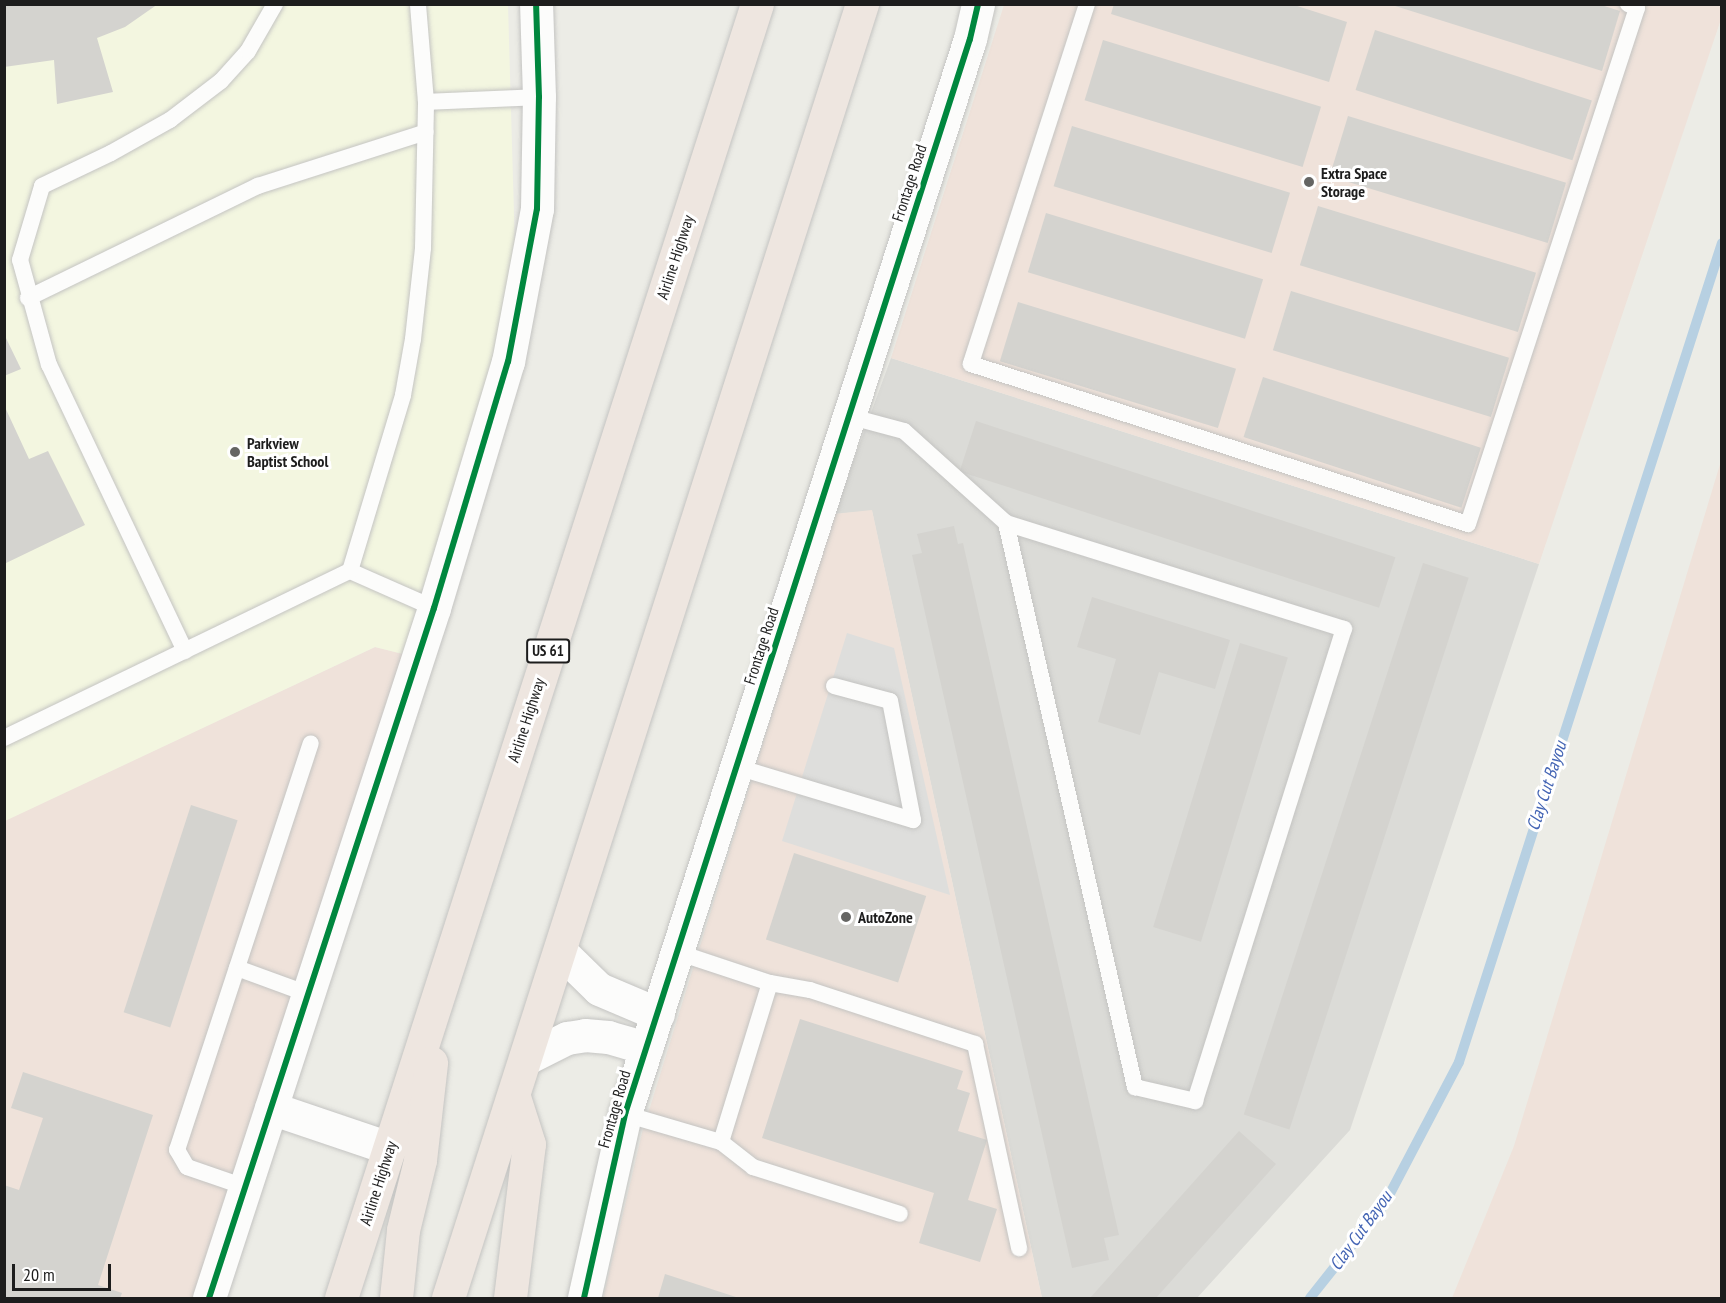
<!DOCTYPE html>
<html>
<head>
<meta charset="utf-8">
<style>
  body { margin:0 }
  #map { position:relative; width:1726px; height:1303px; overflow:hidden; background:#ecece6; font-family:"PT Sans Narrow",sans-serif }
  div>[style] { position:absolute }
  .residential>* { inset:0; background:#dbdbd7 }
  .commercial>* { inset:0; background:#efe2da }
  .education>* { inset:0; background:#f3f6e0 }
  .parking>* { inset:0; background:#dededc }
  .stream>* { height:10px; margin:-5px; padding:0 5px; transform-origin:5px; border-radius:5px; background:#b7d0e2 }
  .building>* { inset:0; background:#d4d3cf; transform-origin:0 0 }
  .roads { filter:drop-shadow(0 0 2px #c4c4c2) drop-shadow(0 0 2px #c4c4c2) }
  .service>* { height:16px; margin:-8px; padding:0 8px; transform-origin:8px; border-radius:8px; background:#fcfcfb }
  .minor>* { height:33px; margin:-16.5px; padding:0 16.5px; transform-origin:16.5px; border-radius:16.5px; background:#fcfcfb }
  .tertiary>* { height:33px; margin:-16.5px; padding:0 16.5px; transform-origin:16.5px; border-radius:16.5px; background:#fcfcfb }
  .trunk>* { height:33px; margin:-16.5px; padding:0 16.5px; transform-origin:16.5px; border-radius:16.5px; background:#eee6e0 }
  .cycleway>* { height:6px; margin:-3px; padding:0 3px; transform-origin:3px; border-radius:3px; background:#00873e }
  .dots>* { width:16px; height:16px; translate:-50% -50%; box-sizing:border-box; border:3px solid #fff; border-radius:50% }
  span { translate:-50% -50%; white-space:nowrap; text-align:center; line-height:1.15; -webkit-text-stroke:6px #fff; paint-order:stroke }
  .shield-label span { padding:2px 4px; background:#fff; border:2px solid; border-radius:4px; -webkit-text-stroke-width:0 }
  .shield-label { font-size:15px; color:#1d1d1d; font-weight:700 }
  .poi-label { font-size:16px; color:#1d1d1d; font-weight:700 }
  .left { translate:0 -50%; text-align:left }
  .street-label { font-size:16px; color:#1d1d1d }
  .water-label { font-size:18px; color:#4364b4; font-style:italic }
  .frame { position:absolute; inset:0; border:6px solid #1d1d1d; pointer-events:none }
  .scale { position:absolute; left:12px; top:1264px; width:99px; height:27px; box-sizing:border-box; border:3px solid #1d1d1d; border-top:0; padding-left:8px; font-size:18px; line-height:21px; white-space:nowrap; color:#1d1d1d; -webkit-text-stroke:4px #fff; paint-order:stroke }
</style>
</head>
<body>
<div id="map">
  <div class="residential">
    <div style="clip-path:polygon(891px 358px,1539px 564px,1350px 1130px,1197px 1298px,1042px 1298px,872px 511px,834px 514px)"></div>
  </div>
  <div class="commercial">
    <div style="clip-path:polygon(1004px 5px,1721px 5px,1721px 19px,1539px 564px,891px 358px)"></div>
    <div style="clip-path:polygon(1721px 461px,1721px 1298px,1452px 1298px,1514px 1146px)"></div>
    <div style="clip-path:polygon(872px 510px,1042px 1298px,603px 1298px,642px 1133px,834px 514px)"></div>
    <div style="clip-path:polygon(375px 647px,403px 654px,195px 1298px,5px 1298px,4px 821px)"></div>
  </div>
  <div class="education">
    <div style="clip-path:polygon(4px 5px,508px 5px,515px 250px,499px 339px,403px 654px,375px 647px,5px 821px)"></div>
  </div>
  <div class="parking">
    <div style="clip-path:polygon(847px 633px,894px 648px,950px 895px,782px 841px)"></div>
  </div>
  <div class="stream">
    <div style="left:1310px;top:1298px;width:119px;rotate:-51.5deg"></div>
    <div style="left:1384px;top:1205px;width:161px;rotate:-62.3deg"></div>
    <div style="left:1459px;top:1062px;width:860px;rotate:-72.2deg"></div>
  </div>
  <div class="building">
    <div style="clip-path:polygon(4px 4px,158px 4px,125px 27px,97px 38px,113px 92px,57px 104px,54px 60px,4px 67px)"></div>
    <div style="clip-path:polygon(1114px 4px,1291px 4px,1347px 22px,1329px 82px,1111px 14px)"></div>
    <div style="clip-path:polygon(1598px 4px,1620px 11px,1602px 71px,1392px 5px)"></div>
    <div style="left:1375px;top:30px;width:228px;height:63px;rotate:18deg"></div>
    <div style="left:1103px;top:40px;width:228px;height:63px;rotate:17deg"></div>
    <div style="left:1348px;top:116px;width:228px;height:63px;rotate:17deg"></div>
    <div style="left:1072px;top:126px;width:228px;height:63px;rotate:17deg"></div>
    <div style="left:1318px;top:206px;width:228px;height:62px;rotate:17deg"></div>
    <div style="left:1046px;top:213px;width:227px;height:62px;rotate:17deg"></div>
    <div style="left:1291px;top:291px;width:228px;height:62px;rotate:17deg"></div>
    <div style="left:1018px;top:302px;width:228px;height:62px;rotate:17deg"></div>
    <div style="clip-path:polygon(4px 334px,21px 369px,4px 376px)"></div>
    <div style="left:1263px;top:377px;width:229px;height:63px;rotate:18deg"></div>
    <div style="clip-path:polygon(4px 405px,29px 459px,48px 451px,85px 525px,4px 564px)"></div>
    <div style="left:976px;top:421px;width:441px;height:53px;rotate:18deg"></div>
    <div style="clip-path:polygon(954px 526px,958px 544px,963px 543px,1119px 1235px,1104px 1238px,1109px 1260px,1072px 1268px,912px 555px,922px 553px,917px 534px)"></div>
    <div style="left:1423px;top:563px;width:48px;height:580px;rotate:18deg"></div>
    <div style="clip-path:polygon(1092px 597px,1230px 640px,1215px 689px,1159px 672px,1140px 735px,1098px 722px,1116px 659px,1077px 647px)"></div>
    <div style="left:1240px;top:643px;width:50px;height:297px;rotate:17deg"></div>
    <div style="left:191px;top:805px;width:49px;height:218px;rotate:18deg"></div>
    <div style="left:794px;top:853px;width:139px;height:91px;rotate:18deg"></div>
    <div style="clip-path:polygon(800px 1019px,963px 1071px,957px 1089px,970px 1093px,958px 1131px,987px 1140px,968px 1200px,997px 1209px,980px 1262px,919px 1243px,934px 1193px,762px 1138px)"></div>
    <div style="clip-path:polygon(23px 1072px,153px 1115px,98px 1285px,122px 1293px,120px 1298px,4px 1298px,4px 1185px,19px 1190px,43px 1118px,11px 1108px)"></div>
    <div style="clip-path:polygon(1239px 1131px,1276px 1164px,1156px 1298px,1090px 1298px)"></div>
    <div style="clip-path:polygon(665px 1274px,739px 1298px,658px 1298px)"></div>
  </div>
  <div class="roads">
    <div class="service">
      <div style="left:1087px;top:4px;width:378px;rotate:107.9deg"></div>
      <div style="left:971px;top:364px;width:522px;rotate:17.85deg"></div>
      <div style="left:1468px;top:524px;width:543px;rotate:-71.87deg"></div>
      <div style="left:1637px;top:8px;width:10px;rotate:-156deg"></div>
      <div style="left:426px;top:102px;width:113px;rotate:-2.5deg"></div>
      <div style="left:28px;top:298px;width:256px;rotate:-26deg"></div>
      <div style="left:258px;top:186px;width:176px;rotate:-17.8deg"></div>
      <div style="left:848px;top:416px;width:58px;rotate:15deg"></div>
      <div style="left:904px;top:431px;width:137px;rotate:42deg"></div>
      <div style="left:1006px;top:523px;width:579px;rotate:77.12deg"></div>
      <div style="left:1135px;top:1087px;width:62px;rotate:13.1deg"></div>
      <div style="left:1195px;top:1101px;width:495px;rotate:-72.5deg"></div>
      <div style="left:1344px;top:629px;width:354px;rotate:-162.6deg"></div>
      <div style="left:350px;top:571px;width:92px;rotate:23.8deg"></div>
      <div style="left:185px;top:651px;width:317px;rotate:-115.4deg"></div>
      <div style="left:49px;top:365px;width:109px;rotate:-105.4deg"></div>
      <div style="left:20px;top:260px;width:77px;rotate:-73.4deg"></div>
      <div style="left:42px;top:186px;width:76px;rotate:-25.6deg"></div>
      <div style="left:111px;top:153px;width:68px;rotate:-29.2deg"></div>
      <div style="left:170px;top:120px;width:64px;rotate:-37.4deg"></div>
      <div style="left:221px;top:81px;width:40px;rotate:-48deg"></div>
      <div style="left:248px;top:51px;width:54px;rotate:-60.1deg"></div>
      <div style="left:4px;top:738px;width:384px;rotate:-25.8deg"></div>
      <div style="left:350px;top:571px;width:184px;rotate:-73.2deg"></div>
      <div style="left:403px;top:395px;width:57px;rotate:-79.9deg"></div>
      <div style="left:413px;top:339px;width:92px;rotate:-83.7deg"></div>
      <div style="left:423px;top:248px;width:146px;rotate:-88.8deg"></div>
      <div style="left:426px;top:102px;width:98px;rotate:-94.7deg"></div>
      <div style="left:737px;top:767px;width:184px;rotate:16.8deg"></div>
      <div style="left:913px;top:820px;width:121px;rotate:-100.9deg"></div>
      <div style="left:890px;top:701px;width:58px;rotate:-165deg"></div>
      <div style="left:237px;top:968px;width:76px;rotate:20.1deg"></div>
      <div style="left:770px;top:983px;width:41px;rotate:9.9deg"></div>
      <div style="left:810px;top:990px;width:174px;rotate:18.1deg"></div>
      <div style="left:975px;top:1044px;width:209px;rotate:77.8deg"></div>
      <div style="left:625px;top:1114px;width:100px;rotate:16.3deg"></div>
      <div style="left:721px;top:1142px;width:166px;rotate:-72.9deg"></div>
      <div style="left:770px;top:983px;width:98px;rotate:-161.6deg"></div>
      <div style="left:721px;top:1142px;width:41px;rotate:38deg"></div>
      <div style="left:753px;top:1167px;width:154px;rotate:17.7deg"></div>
      <div style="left:245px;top:1187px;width:61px;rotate:-161deg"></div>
      <div style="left:187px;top:1167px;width:20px;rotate:-120deg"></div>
      <div style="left:177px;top:1150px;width:428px;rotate:-71.8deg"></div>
    </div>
    <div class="minor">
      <div style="left:584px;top:1298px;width:189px;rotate:-77.4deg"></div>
      <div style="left:625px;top:1114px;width:1129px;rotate:-72.21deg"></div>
      <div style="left:970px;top:39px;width:36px;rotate:-77deg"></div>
    </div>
    <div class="tertiary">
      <div style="left:560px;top:951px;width:54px;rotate:44.3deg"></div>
      <div style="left:599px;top:989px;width:64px;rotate:23deg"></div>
      <div style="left:527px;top:1058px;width:45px;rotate:-26.6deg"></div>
      <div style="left:567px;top:1038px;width:18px;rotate:-9deg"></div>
      <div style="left:585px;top:1035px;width:23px;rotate:5deg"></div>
      <div style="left:608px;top:1037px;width:40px;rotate:16deg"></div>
      <div style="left:271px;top:1108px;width:125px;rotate:18.7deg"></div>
      <div style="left:209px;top:1298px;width:726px;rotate:-71.94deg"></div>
      <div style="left:434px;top:608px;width:257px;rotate:-73.3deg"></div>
      <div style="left:508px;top:362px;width:156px;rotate:-79.3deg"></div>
      <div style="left:537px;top:209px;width:112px;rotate:-89deg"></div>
      <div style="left:539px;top:97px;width:93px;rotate:-91.8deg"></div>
    </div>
    <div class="trunk">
      <div style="left:341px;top:1298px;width:1359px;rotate:-72.18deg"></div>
      <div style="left:396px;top:1298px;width:68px;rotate:-84.1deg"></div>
      <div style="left:403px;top:1230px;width:72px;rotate:-76.3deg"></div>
      <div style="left:420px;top:1160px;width:98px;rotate:-83.5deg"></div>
      <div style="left:448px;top:1298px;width:1359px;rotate:-72.26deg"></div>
      <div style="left:510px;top:1298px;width:155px;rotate:-83deg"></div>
      <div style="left:529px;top:1144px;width:49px;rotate:-107.7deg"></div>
    </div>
  </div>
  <div class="cycleway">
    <div style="left:209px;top:1298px;width:726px;rotate:-71.94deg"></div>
    <div style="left:434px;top:608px;width:257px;rotate:-73.3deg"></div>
    <div style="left:508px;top:362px;width:156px;rotate:-79.3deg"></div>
    <div style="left:537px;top:209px;width:112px;rotate:-89deg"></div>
    <div style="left:539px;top:97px;width:93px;rotate:-91.8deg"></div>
    <div style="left:584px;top:1298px;width:189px;rotate:-77.4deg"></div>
    <div style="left:625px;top:1114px;width:1129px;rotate:-72.21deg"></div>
    <div style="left:970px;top:39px;width:36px;rotate:-77deg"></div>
  </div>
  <div class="dots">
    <div style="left:1309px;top:182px;background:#656563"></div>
    <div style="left:235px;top:452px;background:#656563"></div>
    <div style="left:846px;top:917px;background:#656563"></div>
  </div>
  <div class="shield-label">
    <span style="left:548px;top:651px">US 61</span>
  </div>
  <div class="poi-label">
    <span class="left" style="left:1321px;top:182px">Extra Space<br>Storage</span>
    <span class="left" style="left:247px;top:452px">Parkview<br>Baptist School</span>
    <span class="left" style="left:858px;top:917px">AutoZone</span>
  </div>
  <div class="street-label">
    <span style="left:909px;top:183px;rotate:-72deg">Frontage Road</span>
    <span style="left:675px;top:257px;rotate:-72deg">Airline Highway</span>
    <span style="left:761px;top:646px;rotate:-72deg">Frontage Road</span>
    <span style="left:526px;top:720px;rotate:-72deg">Airline Highway</span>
    <span style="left:614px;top:1109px;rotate:-74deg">Frontage Road</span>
    <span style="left:378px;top:1183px;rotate:-72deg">Airline Highway</span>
  </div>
  <div class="water-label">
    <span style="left:1547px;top:786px;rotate:-72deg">Clay Cut Bayou</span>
    <span style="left:1361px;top:1231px;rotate:-54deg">Clay Cut Bayou</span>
  </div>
  <div class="frame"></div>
  <div class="scale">20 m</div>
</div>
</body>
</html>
